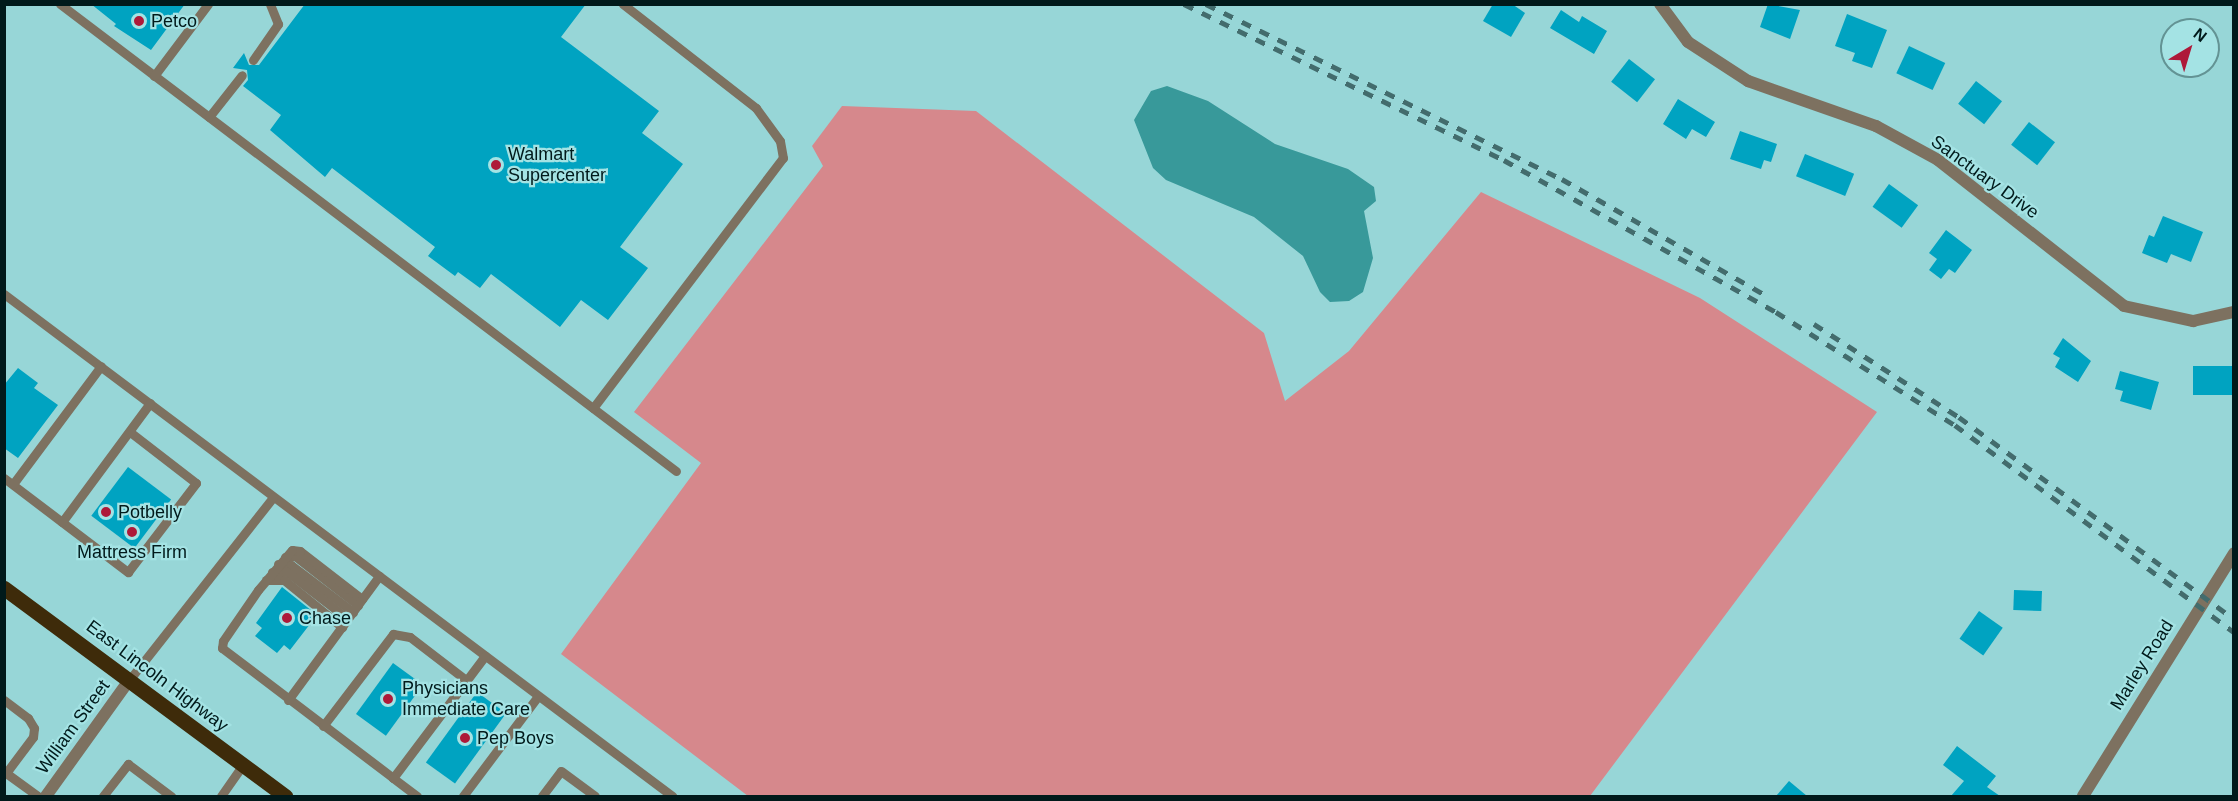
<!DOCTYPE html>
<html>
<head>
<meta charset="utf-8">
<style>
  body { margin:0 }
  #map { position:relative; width:2238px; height:801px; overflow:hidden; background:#97d6d7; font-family:Helvetica,sans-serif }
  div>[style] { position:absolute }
  .green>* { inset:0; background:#d6888c }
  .water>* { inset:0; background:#38999a }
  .building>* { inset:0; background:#00a3c1; transform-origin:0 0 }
  .lane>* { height:9px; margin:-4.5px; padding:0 4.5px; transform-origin:4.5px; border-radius:4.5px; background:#7d7160 }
  .street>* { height:12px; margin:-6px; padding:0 6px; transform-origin:6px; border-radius:6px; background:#7d7160 }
  .primary>* { height:15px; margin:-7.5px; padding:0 7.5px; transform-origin:7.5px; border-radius:7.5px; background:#3e2b0a }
  .rail>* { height:4.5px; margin-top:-2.25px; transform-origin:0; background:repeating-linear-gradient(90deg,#436c6d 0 10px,transparent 0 20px) }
  .dots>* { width:16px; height:16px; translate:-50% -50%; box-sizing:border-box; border:3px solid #a4e3e4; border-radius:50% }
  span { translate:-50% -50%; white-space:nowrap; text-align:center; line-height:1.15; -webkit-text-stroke:4.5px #a4e3e4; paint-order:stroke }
  .poi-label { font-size:18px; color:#011a1b }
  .left { translate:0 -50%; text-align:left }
  .street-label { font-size:18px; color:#011a1b }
  .frame { position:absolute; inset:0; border:6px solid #011a1b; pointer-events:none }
  .north { position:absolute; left:2160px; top:18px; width:60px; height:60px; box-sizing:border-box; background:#a4e3e4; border:2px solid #639394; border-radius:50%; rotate:38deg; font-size:16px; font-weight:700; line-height:24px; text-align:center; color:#011a1b }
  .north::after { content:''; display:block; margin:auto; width:21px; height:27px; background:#ae1939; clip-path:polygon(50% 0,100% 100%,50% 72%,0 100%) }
</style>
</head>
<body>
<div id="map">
  <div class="green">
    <div style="clip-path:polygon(842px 106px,976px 111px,1264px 333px,1285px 401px,1349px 351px,1481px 192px,1700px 298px,1877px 412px,1590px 796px,748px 796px,561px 654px,701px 463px,634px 412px,823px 166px,812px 146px)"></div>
  </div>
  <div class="water">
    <div style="clip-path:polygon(1167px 86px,1208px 101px,1275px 144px,1348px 169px,1374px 187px,1376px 201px,1364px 211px,1373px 258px,1363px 292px,1349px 301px,1330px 302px,1320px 292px,1303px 256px,1254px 217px,1166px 180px,1153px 168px,1134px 120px,1151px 91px)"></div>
  </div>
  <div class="building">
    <div style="clip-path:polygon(91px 4px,185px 4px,151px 50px,114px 26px,116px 24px)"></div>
    <div style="clip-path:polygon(305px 4px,586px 4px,561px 37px,659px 111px,642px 133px,683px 164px,620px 247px,648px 268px,608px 320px,581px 300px,560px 327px,491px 274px,480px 288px,458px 272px,455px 276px,428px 256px,435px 247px,332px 168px,325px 177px,270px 130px,281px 115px,243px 86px,248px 80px,247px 70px,233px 68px,244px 53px,249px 65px,259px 65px)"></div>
    <div style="clip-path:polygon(1493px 4px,1512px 4px,1525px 13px,1511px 37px,1483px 21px)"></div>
    <div style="clip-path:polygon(1768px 4px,1800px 10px,1790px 39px,1760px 27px)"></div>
    <div style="clip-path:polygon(1561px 10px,1579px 22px,1582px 16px,1607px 31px,1594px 54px,1550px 28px)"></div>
    <div style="clip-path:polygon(1847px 14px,1887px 30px,1872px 68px,1852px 61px,1855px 53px,1835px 46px)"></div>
    <div style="left:1909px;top:46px;width:40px;height:30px;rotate:25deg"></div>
    <div style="left:1629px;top:59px;width:33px;height:29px;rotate:38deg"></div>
    <div style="left:1976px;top:81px;width:33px;height:29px;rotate:38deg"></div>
    <div style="clip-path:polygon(1678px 99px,1715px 122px,1706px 137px,1692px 129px,1686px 139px,1663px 124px)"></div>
    <div style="left:2029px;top:122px;width:33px;height:29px;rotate:38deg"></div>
    <div style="clip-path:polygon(1740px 131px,1777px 144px,1771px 162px,1764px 160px,1761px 169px,1730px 159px)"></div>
    <div style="left:1805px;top:154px;width:53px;height:24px;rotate:22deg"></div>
    <div style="left:1889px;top:184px;width:36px;height:28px;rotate:36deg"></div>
    <div style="clip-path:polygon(2163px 216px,2203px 232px,2191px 262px,2171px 254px,2167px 263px,2142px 253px,2149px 235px,2154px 237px)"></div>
    <div style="clip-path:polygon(1946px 230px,1972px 250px,1955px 273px,1949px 269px,1941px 279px,1929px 270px,1937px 259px,1929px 253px)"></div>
    <div style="clip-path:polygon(2063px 338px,2091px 361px,2078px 382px,2055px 367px,2060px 358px,2053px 354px)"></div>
    <div style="left:2234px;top:366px;width:29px;height:41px;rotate:90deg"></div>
    <div style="clip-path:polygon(18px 368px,38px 383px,34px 388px,58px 405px,18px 458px,4px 448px,4px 385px)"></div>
    <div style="clip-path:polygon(2120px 371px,2159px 382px,2151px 410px,2120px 401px,2123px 391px,2115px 389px)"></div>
    <div style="left:128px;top:467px;width:54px;height:61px;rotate:37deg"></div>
    <div style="clip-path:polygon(282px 587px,317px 615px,290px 650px,284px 645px,277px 653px,255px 636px,262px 628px,256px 623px)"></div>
    <div style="left:2014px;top:590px;width:28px;height:20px;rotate:2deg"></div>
    <div style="left:1979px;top:611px;width:29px;height:34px;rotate:35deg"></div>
    <div style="left:393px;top:663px;width:37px;height:63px;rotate:36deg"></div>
    <div style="left:477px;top:692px;width:36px;height:87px;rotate:36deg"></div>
    <div style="clip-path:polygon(1957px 746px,1996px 776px,1987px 787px,2000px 796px,1951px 796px,1964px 781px,1943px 765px)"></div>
    <div style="clip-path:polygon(1789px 781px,1807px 796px,1776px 796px)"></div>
  </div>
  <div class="lane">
    <div style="left:60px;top:4px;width:773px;rotate:37.17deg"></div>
    <div style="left:253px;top:60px;width:44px;rotate:-55.2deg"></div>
    <div style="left:278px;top:24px;width:22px;rotate:-112deg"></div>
    <div style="left:154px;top:76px;width:90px;rotate:-53.1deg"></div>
    <div style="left:209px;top:117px;width:53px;rotate:-51.8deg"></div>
    <div style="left:4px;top:294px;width:836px;rotate:36.92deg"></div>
    <div style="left:593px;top:408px;width:314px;rotate:-52.8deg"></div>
    <div style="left:783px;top:158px;width:17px;rotate:-100deg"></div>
    <div style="left:780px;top:141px;width:41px;rotate:-126deg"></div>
    <div style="left:756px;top:108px;width:169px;rotate:-142deg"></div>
    <div style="left:4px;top:478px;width:156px;rotate:37.2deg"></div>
    <div style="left:128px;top:572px;width:112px;rotate:-52.6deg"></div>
    <div style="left:196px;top:483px;width:83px;rotate:-142.3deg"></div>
    <div style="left:13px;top:484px;width:147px;rotate:-53.3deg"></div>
    <div style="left:62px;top:522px;width:148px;rotate:-53.5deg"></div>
    <div style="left:285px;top:557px;width:10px;rotate:-6deg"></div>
    <div style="left:295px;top:556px;width:80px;rotate:37.9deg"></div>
    <div style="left:278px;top:564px;width:13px;rotate:4deg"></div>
    <div style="left:291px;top:565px;width:78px;rotate:37.2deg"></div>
    <div style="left:272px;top:572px;width:14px;rotate:-4deg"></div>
    <div style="left:286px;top:571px;width:78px;rotate:37.7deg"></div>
    <div style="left:266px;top:580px;width:18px"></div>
    <div style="left:284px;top:580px;width:75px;rotate:39deg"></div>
    <div style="left:362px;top:599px;width:78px;rotate:-142.3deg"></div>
    <div style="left:300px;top:551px;width:8px;rotate:-173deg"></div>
    <div style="left:292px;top:550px;width:52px;rotate:130.4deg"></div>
    <div style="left:258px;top:590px;width:62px;rotate:124.5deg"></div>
    <div style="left:223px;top:641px;width:7px;rotate:98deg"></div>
    <div style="left:222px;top:648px;width:215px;rotate:37.2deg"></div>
    <div style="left:393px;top:778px;width:153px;rotate:-53deg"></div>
    <div style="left:130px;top:679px;width:231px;rotate:-51.8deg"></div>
    <div style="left:4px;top:700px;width:30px;rotate:37deg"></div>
    <div style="left:28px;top:718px;width:12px;rotate:59deg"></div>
    <div style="left:34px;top:728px;width:9px;rotate:96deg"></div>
    <div style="left:33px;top:737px;width:45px;rotate:126.9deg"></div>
    <div style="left:6px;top:773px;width:39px;rotate:36deg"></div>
    <div style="left:288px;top:700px;width:154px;rotate:-53.7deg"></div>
    <div style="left:323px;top:726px;width:116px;rotate:-52.7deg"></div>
    <div style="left:393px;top:634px;width:17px;rotate:10deg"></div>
    <div style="left:410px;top:637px;width:71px;rotate:37.5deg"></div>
    <div style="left:393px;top:778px;width:30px;rotate:37deg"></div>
    <div style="left:103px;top:796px;width:41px;rotate:-52deg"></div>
    <div style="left:128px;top:764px;width:54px;rotate:36.7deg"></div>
    <div style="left:221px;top:796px;width:38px;rotate:-55deg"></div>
    <div style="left:463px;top:796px;width:125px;rotate:-53.1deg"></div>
    <div style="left:542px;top:796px;width:31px;rotate:-53deg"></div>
    <div style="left:561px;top:771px;width:42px;rotate:36.3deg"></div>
  </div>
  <div class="street">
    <div style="left:1660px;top:4px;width:47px;rotate:53.6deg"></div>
    <div style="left:1688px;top:42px;width:72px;rotate:33deg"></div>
    <div style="left:1748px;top:81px;width:136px;rotate:19.4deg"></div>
    <div style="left:1876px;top:126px;width:71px;rotate:28.7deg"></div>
    <div style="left:1938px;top:160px;width:236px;rotate:38.1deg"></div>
    <div style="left:2124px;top:306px;width:71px;rotate:12.3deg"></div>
    <div style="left:2193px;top:321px;width:42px;rotate:-12.4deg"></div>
    <div style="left:46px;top:796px;width:144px;rotate:-54.3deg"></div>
    <div style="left:2083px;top:796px;width:286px;rotate:-58.1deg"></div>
  </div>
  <div class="primary">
    <div style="left:4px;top:588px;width:350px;rotate:36.5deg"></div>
  </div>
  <div class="rail">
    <div style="left:1184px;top:4px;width:356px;rotate:26deg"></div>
    <div style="left:1504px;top:160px;width:312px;rotate:29.2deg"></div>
    <div style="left:1776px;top:312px;width:212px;rotate:32.3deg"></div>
    <div style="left:1955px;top:425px;width:347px;rotate:36.6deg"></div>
    <div style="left:1206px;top:4px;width:397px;rotate:26.2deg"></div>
    <div style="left:1562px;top:179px;width:234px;rotate:29.7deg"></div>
    <div style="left:1814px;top:324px;width:172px;rotate:32.7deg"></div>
    <div style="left:1959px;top:417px;width:341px;rotate:36.3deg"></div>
  </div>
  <div class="dots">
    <div style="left:139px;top:21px;background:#ae1939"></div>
    <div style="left:496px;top:165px;background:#ae1939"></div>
    <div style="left:106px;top:512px;background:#ae1939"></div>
    <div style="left:132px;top:532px;background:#ae1939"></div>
    <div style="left:287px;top:618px;background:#ae1939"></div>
    <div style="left:388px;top:699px;background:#ae1939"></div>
    <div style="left:465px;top:738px;background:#ae1939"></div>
  </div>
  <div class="poi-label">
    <span class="left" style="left:151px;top:21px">Petco</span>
    <span class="left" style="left:508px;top:165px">Walmart<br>Supercenter</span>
    <span class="left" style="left:118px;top:512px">Potbelly</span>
    <span style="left:132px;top:552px">Mattress Firm</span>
    <span class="left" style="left:299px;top:618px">Chase</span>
    <span class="left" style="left:402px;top:699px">Physicians<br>Immediate Care</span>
    <span class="left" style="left:477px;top:738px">Pep Boys</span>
  </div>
  <div class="street-label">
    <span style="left:1985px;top:177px;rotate:36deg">Sanctuary Drive</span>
    <span style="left:2142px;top:665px;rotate:-58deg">Marley Road</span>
    <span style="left:157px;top:676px;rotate:37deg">East Lincoln Highway</span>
    <span style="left:73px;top:727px;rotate:-54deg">William Street</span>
  </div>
  <div class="frame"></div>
  <div class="north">N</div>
</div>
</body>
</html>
